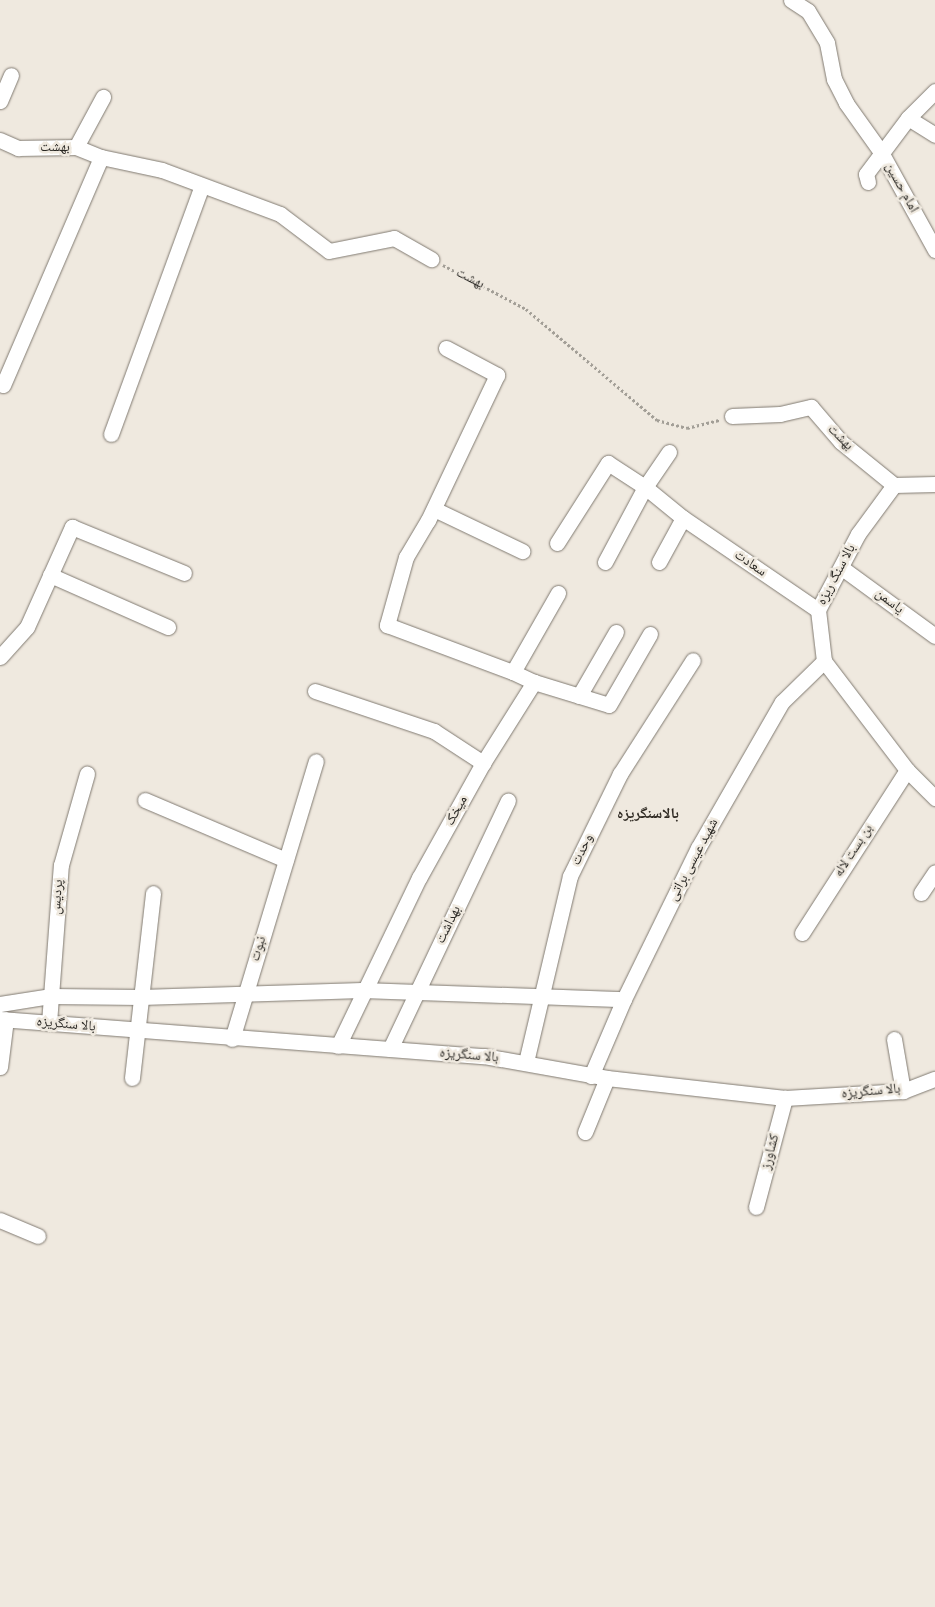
<!DOCTYPE html>
<html>
<head>
<meta charset="utf-8">
<style>
  body { margin:0 }
  #map { position:relative; width:935px; height:1607px; overflow:hidden; background:#efe9df; font-family:Georgia,"Noto Naskh Arabic",serif }
  div>[style] { position:absolute }
  .path>* { height:2.5px; margin-top:-1.25px; transform-origin:0; background:repeating-linear-gradient(90deg,#a39f97 0 2.5px,transparent 0 5px) }
  .roads { filter:drop-shadow(0 0 1px #807a71) drop-shadow(0 0 1px #807a71) }
  .minor>* { height:15px; margin:-7.5px; padding:0 7.5px; transform-origin:7.5px; border-radius:7.5px; background:#fff }
  span { translate:-50% -50%; white-space:nowrap; text-align:center; line-height:1.15; -webkit-text-stroke:5px #efe9df; paint-order:stroke }
  .street-label { font-size:14px; color:#292723 }
  .neighbourhood-label { font-size:15px; color:#302b24; font-weight:700 }
</style>
</head>
<body>
<div id="map">
  <div class="path">
    <div style="left:443px;top:265px;width:94px;rotate:27.9deg"></div>
    <div style="left:526px;top:309px;width:172px;rotate:40.3deg"></div>
    <div style="left:657px;top:420px;width:31px;rotate:15deg"></div>
    <div style="left:687px;top:428px;width:33px;rotate:-14deg"></div>
  </div>
  <div class="roads">
    <div class="minor">
      <div style="left:791px;top:0;width:20px;rotate:33deg"></div>
      <div style="left:808px;top:11px;width:37px;rotate:59deg"></div>
      <div style="left:827px;top:43px;width:37px;rotate:79deg"></div>
      <div style="left:834px;top:79px;width:27px;rotate:63deg"></div>
      <div style="left:846px;top:103px;width:60px;rotate:54.5deg"></div>
      <div style="left:881px;top:152px;width:112px;rotate:61.1deg"></div>
      <div style="left:935px;top:91px;width:38px;rotate:135deg"></div>
      <div style="left:908px;top:118px;width:32px;rotate:32deg"></div>
      <div style="left:0;top:101px;width:28px;rotate:-67deg"></div>
      <div style="left:0;top:140px;width:20px;rotate:24deg"></div>
      <div style="left:18px;top:148px;width:58px;rotate:-1deg"></div>
      <div style="left:76px;top:147px;width:27px;rotate:22deg"></div>
      <div style="left:101px;top:157px;width:62px;rotate:12deg"></div>
      <div style="left:162px;top:170px;width:126px;rotate:20.4deg"></div>
      <div style="left:280px;top:214px;width:61px;rotate:37.1deg"></div>
      <div style="left:329px;top:251px;width:66px;rotate:-11.3deg"></div>
      <div style="left:394px;top:238px;width:43px;rotate:29.6deg"></div>
      <div style="left:76px;top:147px;width:57px;rotate:-61.6deg"></div>
      <div style="left:868px;top:182px;width:8px;rotate:-104deg"></div>
      <div style="left:866px;top:174px;width:70px;rotate:-53.1deg"></div>
      <div style="left:446px;top:348px;width:58px;rotate:27.9deg"></div>
      <div style="left:497px;top:375px;width:161px;rotate:115.4deg"></div>
      <div style="left:428px;top:520px;width:43px;rotate:120.7deg"></div>
      <div style="left:406px;top:557px;width:71px;rotate:105.6deg"></div>
      <div style="left:387px;top:625px;width:134px;rotate:20.5deg"></div>
      <div style="left:3px;top:385px;width:248px;rotate:-66.7deg"></div>
      <div style="left:732px;top:416px;width:48px;rotate:-2.4deg"></div>
      <div style="left:780px;top:414px;width:32px;rotate:-13deg"></div>
      <div style="left:811px;top:407px;width:46px;rotate:49.4deg"></div>
      <div style="left:841px;top:442px;width:68px;rotate:39.1deg"></div>
      <div style="left:111px;top:434px;width:264px;rotate:-69.9deg"></div>
      <div style="left:669px;top:452px;width:42px;rotate:124.4deg"></div>
      <div style="left:645px;top:487px;width:49px;rotate:39.2deg"></div>
      <div style="left:683px;top:518px;width:163px;rotate:34.3deg"></div>
      <div style="left:935px;top:484px;width:41px;rotate:178.6deg"></div>
      <div style="left:894px;top:485px;width:61px;rotate:126.3deg"></div>
      <div style="left:858px;top:534px;width:86px;rotate:117.8deg"></div>
      <div style="left:818px;top:610px;width:51px;rotate:83.3deg"></div>
      <div style="left:824px;top:661px;width:137px;rotate:52.7deg"></div>
      <div style="left:907px;top:770px;width:40px;rotate:45deg"></div>
      <div style="left:434px;top:509px;width:98px;rotate:25.5deg"></div>
      <div style="left:557px;top:543px;width:95px;rotate:-57.5deg"></div>
      <div style="left:608px;top:463px;width:44px;rotate:33deg"></div>
      <div style="left:645px;top:487px;width:85px;rotate:118.1deg"></div>
      <div style="left:659px;top:562px;width:50px;rotate:-61.4deg"></div>
      <div style="left:842px;top:568px;width:115px;rotate:36.2deg"></div>
      <div style="left:50px;top:575px;width:129px;rotate:23.8deg"></div>
      <div style="left:0;top:657px;width:40px;rotate:-48deg"></div>
      <div style="left:27px;top:627px;width:110px;rotate:-65.8deg"></div>
      <div style="left:72px;top:527px;width:121px;rotate:22.3deg"></div>
      <div style="left:534px;top:682px;width:78px;rotate:17deg"></div>
      <div style="left:609px;top:705px;width:82px;rotate:-60deg"></div>
      <div style="left:315px;top:691px;width:126px;rotate:18.6deg"></div>
      <div style="left:434px;top:731px;width:59px;rotate:33.1deg"></div>
      <div style="left:579px;top:696px;width:74px;rotate:-60deg"></div>
      <div style="left:145px;top:800px;width:153px;rotate:23.1deg"></div>
      <div style="left:921px;top:893px;width:25px;rotate:-56deg"></div>
      <div style="left:802px;top:933px;width:194px;rotate:-57.2deg"></div>
      <div style="left:0;top:1004px;width:52px;rotate:-8.9deg"></div>
      <div style="left:51px;top:996px;width:90px;rotate:0.6deg"></div>
      <div style="left:141px;top:997px;width:221px;rotate:-1.8deg"></div>
      <div style="left:362px;top:990px;width:262px;rotate:2deg"></div>
      <div style="left:0;top:1019px;width:485px;rotate:4.4deg"></div>
      <div style="left:484px;top:1056px;width:125px;rotate:10.1deg"></div>
      <div style="left:607px;top:1078px;width:179px;rotate:6.4deg"></div>
      <div style="left:785px;top:1098px;width:118px;rotate:-3.4deg"></div>
      <div style="left:903px;top:1091px;width:34px;rotate:-21deg"></div>
      <div style="left:49px;top:1023px;width:158px;rotate:-85.7deg"></div>
      <div style="left:61px;top:865px;width:95px;rotate:-74.1deg"></div>
      <div style="left:232px;top:1039px;width:290px;rotate:-73.2deg"></div>
      <div style="left:894px;top:1039px;width:53px;rotate:80.2deg"></div>
      <div style="left:338px;top:1046px;width:187px;rotate:-64.3deg"></div>
      <div style="left:419px;top:878px;width:132px;rotate:-60.9deg"></div>
      <div style="left:483px;top:763px;width:96px;rotate:-57.8deg"></div>
      <div style="left:534px;top:682px;width:23px;rotate:-155deg"></div>
      <div style="left:513px;top:672px;width:91px;rotate:-60.3deg"></div>
      <div style="left:390px;top:1049px;width:275px;rotate:-64.6deg"></div>
      <div style="left:526px;top:1062px;width:191px;rotate:-76.7deg"></div>
      <div style="left:570px;top:876px;width:114px;rotate:-63.9deg"></div>
      <div style="left:620px;top:774px;width:135px;rotate:-57.4deg"></div>
      <div style="left:0;top:1067px;width:48px;rotate:-82.9deg"></div>
      <div style="left:591px;top:1076px;width:84px;rotate:-66.8deg"></div>
      <div style="left:624px;top:999px;width:168px;rotate:-63.9deg"></div>
      <div style="left:698px;top:848px;width:168px;rotate:-60.1deg"></div>
      <div style="left:782px;top:702px;width:59px;rotate:-44.3deg"></div>
      <div style="left:132px;top:1078px;width:186px;rotate:-83.5deg"></div>
      <div style="left:585px;top:1132px;width:58px;rotate:-67.8deg"></div>
      <div style="left:756px;top:1207px;width:113px;rotate:-75.1deg"></div>
      <div style="left:0;top:1220px;width:41px;rotate:22.8deg"></div>
    </div>
  </div>
  <div class="street-label">
    <span style="left:55px;top:148px">بهشت</span>
    <span style="left:901px;top:188px;rotate:61deg">امام حسین</span>
    <span style="left:470px;top:279px;rotate:27deg">بهشت</span>
    <span style="left:840px;top:438px;rotate:45deg">بهشت</span>
    <span style="left:750px;top:564px;rotate:34deg">سعادت</span>
    <span style="left:837px;top:575px;rotate:-62deg">بالا سنگ ریزه</span>
    <span style="left:889px;top:602px;rotate:37deg">یاسمن</span>
    <span style="left:457px;top:811px;rotate:-61deg">میخک</span>
    <span style="left:583px;top:850px;rotate:-64deg">وحدت</span>
    <span style="left:854px;top:851px;rotate:-57deg">بن بست لاله</span>
    <span style="left:694px;top:860px;rotate:-62deg">شهید عیسی براتی</span>
    <span style="left:58px;top:897px;rotate:-86deg">پردیس</span>
    <span style="left:449px;top:925px;rotate:-64deg">بهداشت</span>
    <span style="left:259px;top:949px;rotate:-73deg">نبوت</span>
    <span style="left:66px;top:1025px;rotate:5deg">بالا سنگریزه</span>
    <span style="left:469px;top:1056px;rotate:5deg">بالا سنگریزه</span>
    <span style="left:871px;top:1092px;rotate:-5deg">بالا سنگریزه</span>
    <span style="left:771px;top:1152px;rotate:-75deg">کشاورز</span>
  </div>
  <div class="neighbourhood-label">
    <span style="left:648px;top:816px">بالاسنگریزه</span>
  </div>
</div>
</body>
</html>
